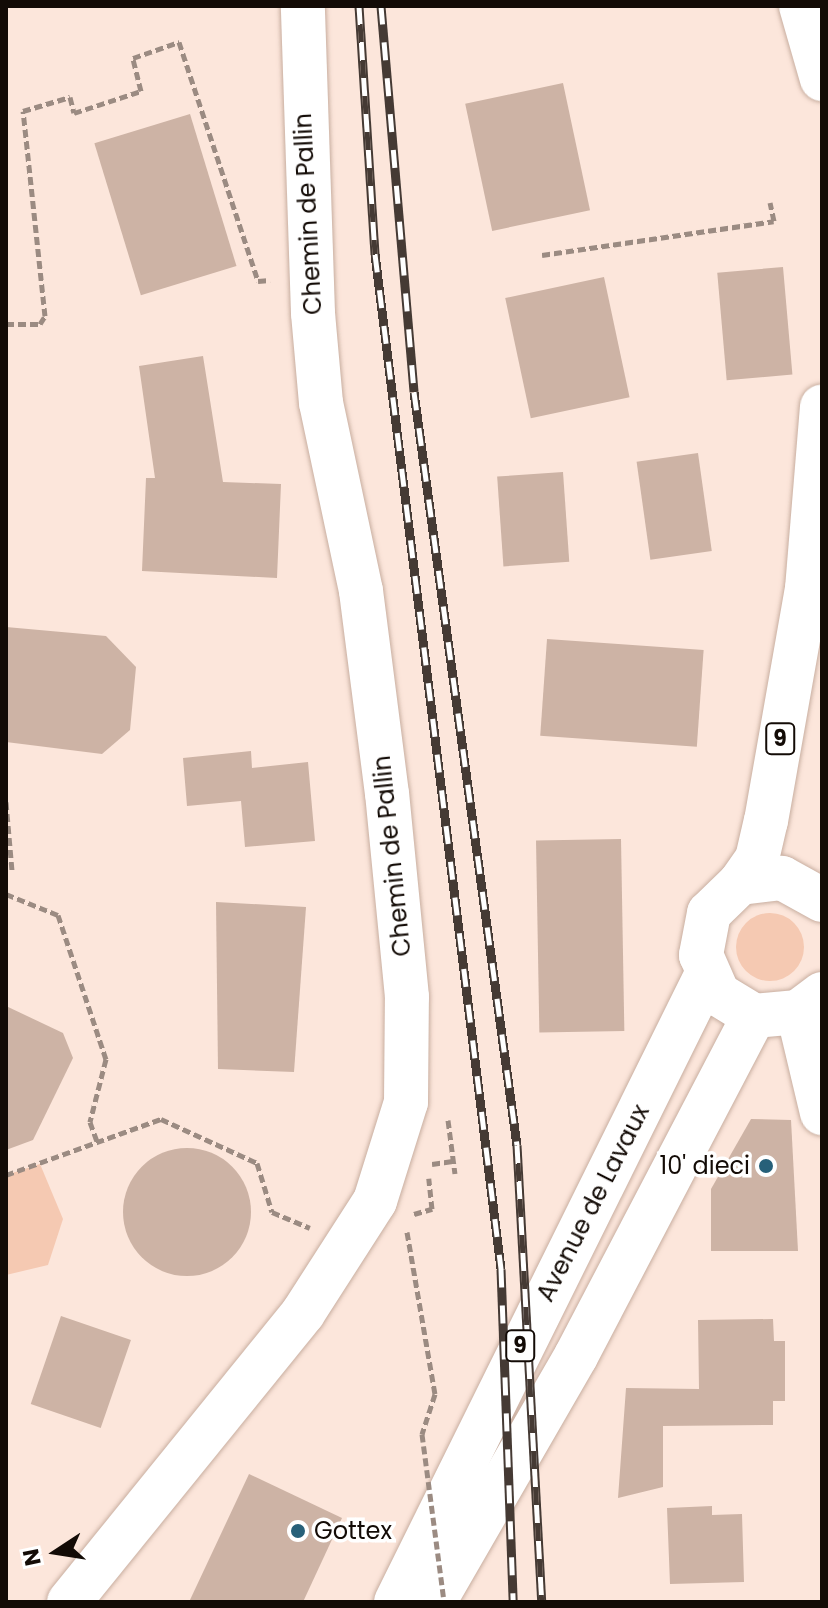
<!DOCTYPE html>
<html>
<head>
<meta charset="utf-8">
<style>
  body { margin:0 }
  #map { position:relative; width:828px; height:1608px; overflow:hidden; background:#fce6db; font-family:Poppins,sans-serif }
  div>[style] { position:absolute }
  .green>* { inset:0; background:#f5c9b2 }
  .round { border-radius:50% }
  .building>* { inset:0; background:#cdb3a5; transform-origin:0 0 }
  .path>* { height:5px; margin-top:-2.5px; transform-origin:0; background:repeating-linear-gradient(90deg,#9b8b82 0 8px,transparent 0 12px) }
  .roads { filter:drop-shadow(0 0 2px #c8aea0) drop-shadow(0 0 2px #c8aea0) }
  .minor>* { height:44px; margin:-22px; padding:0 22px; transform-origin:22px; border-radius:22px; background:#fff }
  .tertiary>* { height:44px; margin:-22px; padding:0 22px; transform-origin:22px; border-radius:22px; background:#fff }
  .primary>* { height:44px; margin:-22px; padding:0 22px; transform-origin:22px; border-radius:22px; background:#fff }
  .rail>* { height:9px; margin-top:-4.5px; transform-origin:0; background:repeating-linear-gradient(90deg,#fff 0 18px,#453a34 0 36px); box-sizing:border-box; border-block:2px solid #453a34 }
  .path-bridge>* { height:5px; margin-top:-2.5px; transform-origin:0; background:repeating-linear-gradient(90deg,#9b8b82 0 8px,transparent 0 12px) }
  .dots>* { width:22px; height:22px; translate:-50% -50%; box-sizing:border-box; border:4px solid #fff; border-radius:50% }
  span { translate:-50% -50%; white-space:nowrap; text-align:center; line-height:1.15; -webkit-text-stroke:7px #fff; paint-order:stroke }
  .shield-label span { padding:2px 6px; background:#fff; border:2px solid; border-radius:6px; -webkit-text-stroke-width:0 }
  .shield-label { font-size:22px; color:#130b06; font-weight:700 }
  .street-label { font-size:24px; color:#130b06 }
  .poi-label { font-size:24px; color:#130b06 }
  .right { translate:-100% -50%; text-align:right }
  .left { translate:0 -50%; text-align:left }
  .frame { position:absolute; inset:0; border:8px solid #130b06; pointer-events:none }
  .north { position:absolute; left:16px; top:1512px; width:80px; height:80px; -webkit-text-stroke:6px #fff; paint-order:stroke; rotate:258deg; font-size:22px; font-weight:700; line-height:32px; text-align:center; color:#130b06 }
  .north::after { content:''; display:block; margin:auto; width:28px; height:36px; background:#130b06; clip-path:polygon(50% 0,100% 100%,50% 72%,0 100%) }
</style>
</head>
<body>
<div id="map">
  <div class="green">
    <div class="round" style="left:736px;top:913px;width:68px;height:68px"></div>
    <div style="clip-path:polygon(40px 1164px,63px 1219px,48px 1265px,6px 1275px,6px 1175px)"></div>
  </div>
  <div class="building">
    <div style="left:563px;top:83px;width:130px;height:100px;rotate:78deg"></div>
    <div style="left:190px;top:114px;width:159px;height:100px;rotate:73deg"></div>
    <div style="left:783px;top:267px;width:108px;height:66px;rotate:85deg"></div>
    <div style="left:604px;top:277px;width:123px;height:101px;rotate:78deg"></div>
    <div style="clip-path:polygon(203px 356px,223px 482px,281px 484px,277px 578px,142px 571px,146px 478px,155px 478px,139px 366px)"></div>
    <div style="left:698px;top:453px;width:99px;height:62px;rotate:82deg"></div>
    <div style="left:563px;top:472px;width:90px;height:66px;rotate:86deg"></div>
    <div style="clip-path:polygon(6px 627px,106px 636px,136px 667px,130px 730px,102px 754px,6px 742px)"></div>
    <div style="left:547px;top:639px;width:157px;height:97px;rotate:4deg"></div>
    <div style="clip-path:polygon(251px 751px,252px 768px,308px 762px,315px 841px,245px 847px,241px 801px,187px 806px,183px 758px)"></div>
    <div style="left:621px;top:839px;width:192px;height:85px;rotate:89deg"></div>
    <div style="clip-path:polygon(216px 902px,306px 907px,294px 1072px,218px 1069px)"></div>
    <div style="clip-path:polygon(6px 1006px,63px 1033px,73px 1058px,33px 1140px,6px 1150px)"></div>
    <div style="clip-path:polygon(751px 1119px,791px 1120px,798px 1251px,711px 1251px,711px 1189px)"></div>
    <div class="round" style="left:123px;top:1148px;width:128px;height:128px"></div>
    <div style="left:61px;top:1316px;width:74px;height:93px;rotate:19deg"></div>
    <div style="clip-path:polygon(773px 1319px,774px 1341px,785px 1341px,785px 1401px,773px 1401px,773px 1425px,663px 1426px,663px 1487px,618px 1498px,626px 1388px,699px 1389px,698px 1320px)"></div>
    <div style="clip-path:polygon(249px 1474px,342px 1518px,303px 1602px,189px 1602px)"></div>
    <div style="clip-path:polygon(712px 1506px,712px 1515px,742px 1514px,744px 1582px,670px 1584px,667px 1508px)"></div>
  </div>
  <div class="path">
    <div style="left:542px;top:255px;width:234px;rotate:-8.3deg"></div>
    <div style="left:774px;top:221px;width:19px;rotate:-102deg"></div>
    <div style="left:6px;top:324px;width:34px"></div>
    <div style="left:40px;top:324px;width:9px;rotate:-58deg"></div>
    <div style="left:45px;top:316px;width:206px;rotate:-96.1deg"></div>
    <div style="left:23px;top:111px;width:49px;rotate:-16.6deg"></div>
    <div style="left:70px;top:97px;width:16px;rotate:76deg"></div>
    <div style="left:74px;top:113px;width:71px;rotate:-18.2deg"></div>
    <div style="left:141px;top:91px;width:34px;rotate:-104deg"></div>
    <div style="left:133px;top:58px;width:49px;rotate:-19.2deg"></div>
    <div style="left:179px;top:42px;width:252px;rotate:71.7deg"></div>
    <div style="left:258px;top:281px;width:12px;rotate:-5deg"></div>
    <div style="left:6px;top:802px;width:68px;rotate:85deg"></div>
    <div style="left:6px;top:894px;width:56px;rotate:22deg"></div>
    <div style="left:58px;top:915px;width:152px;rotate:71.6deg"></div>
    <div style="left:106px;top:1059px;width:65px;rotate:104.3deg"></div>
    <div style="left:90px;top:1122px;width:23px;rotate:70deg"></div>
    <div style="left:448px;top:1120px;width:54px;rotate:82.6deg"></div>
    <div style="left:432px;top:1164px;width:21px;rotate:-8deg"></div>
    <div style="left:6px;top:1175px;width:165px;rotate:-19.9deg"></div>
    <div style="left:161px;top:1119px;width:106px;rotate:24.6deg"></div>
    <div style="left:257px;top:1163px;width:51px;rotate:73deg"></div>
    <div style="left:272px;top:1212px;width:41px;rotate:22.8deg"></div>
    <div style="left:414px;top:1214px;width:19px;rotate:-16deg"></div>
    <div style="left:432px;top:1209px;width:31px;rotate:-96deg"></div>
    <div style="left:407px;top:1232px;width:164px;rotate:80.2deg"></div>
    <div style="left:435px;top:1394px;width:42px;rotate:108deg"></div>
  </div>
  <div class="roads">
    <div class="minor">
      <div style="left:69px;top:1602px;width:372px;rotate:-51deg"></div>
      <div style="left:303px;top:1313px;width:133px;rotate:-57.3deg"></div>
      <div style="left:375px;top:1201px;width:104px;rotate:-72.6deg"></div>
      <div style="left:406px;top:1102px;width:105px;rotate:-89.5deg"></div>
      <div style="left:407px;top:997px;width:204px;rotate:-95.6deg"></div>
      <div style="left:387px;top:794px;width:205px;rotate:-97.3deg"></div>
      <div style="left:361px;top:591px;width:192px;rotate:-102deg"></div>
      <div style="left:321px;top:403px;width:90px;rotate:-95.1deg"></div>
      <div style="left:313px;top:313px;width:307px;rotate:-91.9deg"></div>
    </div>
    <div class="tertiary">
      <div style="left:798px;top:1012px;width:104px;rotate:76.6deg"></div>
    </div>
    <div class="primary">
      <div style="left:801px;top:6px;width:76px;rotate:74deg"></div>
      <div style="left:740px;top:883px;width:29px;rotate:-55deg"></div>
      <div style="left:757px;top:859px;width:39px;rotate:-77deg"></div>
      <div style="left:766px;top:821px;width:236px;rotate:-80deg"></div>
      <div style="left:807px;top:589px;width:183px;rotate:-85.3deg"></div>
      <div style="left:822px;top:900px;width:46px;rotate:-151.2deg"></div>
      <div style="left:782px;top:878px;width:42px;rotate:173.2deg"></div>
      <div style="left:740px;top:883px;width:43px;rotate:135.9deg"></div>
      <div style="left:709px;top:913px;width:43px;rotate:100.8deg"></div>
      <div style="left:701px;top:955px;width:43px;rotate:66.4deg"></div>
      <div style="left:718px;top:994px;width:42px;rotate:31.4deg"></div>
      <div style="left:754px;top:1016px;width:44px;rotate:-5.2deg"></div>
      <div style="left:798px;top:1012px;width:30px;rotate:-37deg"></div>
      <div style="left:396px;top:1602px;width:699px;rotate:-63.66deg"></div>
      <div style="left:434px;top:1602px;width:284px;rotate:-60deg"></div>
      <div style="left:576px;top:1356px;width:384px;rotate:-62.4deg"></div>
    </div>
  </div>
  <div class="rail">
    <div style="left:359px;top:6px;width:249px;rotate:86.3deg"></div>
    <div style="left:375px;top:254px;width:1023px;rotate:82.92deg"></div>
    <div style="left:501px;top:1269px;width:333px;rotate:87.9deg"></div>
    <div style="left:381px;top:6px;width:387px;rotate:85.1deg"></div>
    <div style="left:414px;top:392px;width:760px;rotate:82.21deg"></div>
    <div style="left:517px;top:1145px;width:458px;rotate:86.9deg"></div>
  </div>
  <div class="path-bridge">
    <div style="left:422px;top:1434px;width:169px;rotate:82.5deg"></div>
  </div>
  <div class="dots">
    <div style="left:766px;top:1166px;background:#276079"></div>
    <div style="left:298px;top:1531px;background:#276079"></div>
  </div>
  <div class="shield-label">
    <span style="left:780px;top:739px">9</span>
    <span style="left:520px;top:1346px">9</span>
  </div>
  <div class="street-label">
    <span style="left:308px;top:214px;rotate:-93deg">Chemin de Pallin</span>
    <span style="left:392px;top:856px;rotate:-96deg">Chemin de Pallin</span>
    <span style="left:593px;top:1203px;rotate:-63deg">Avenue de Lavaux</span>
  </div>
  <div class="poi-label">
    <span class="right" style="left:750px;top:1166px">10' dieci</span>
    <span class="left" style="left:314px;top:1531px">Gottex</span>
  </div>
  <div class="frame"></div>
  <div class="north">N</div>
</div>
</body>
</html>
